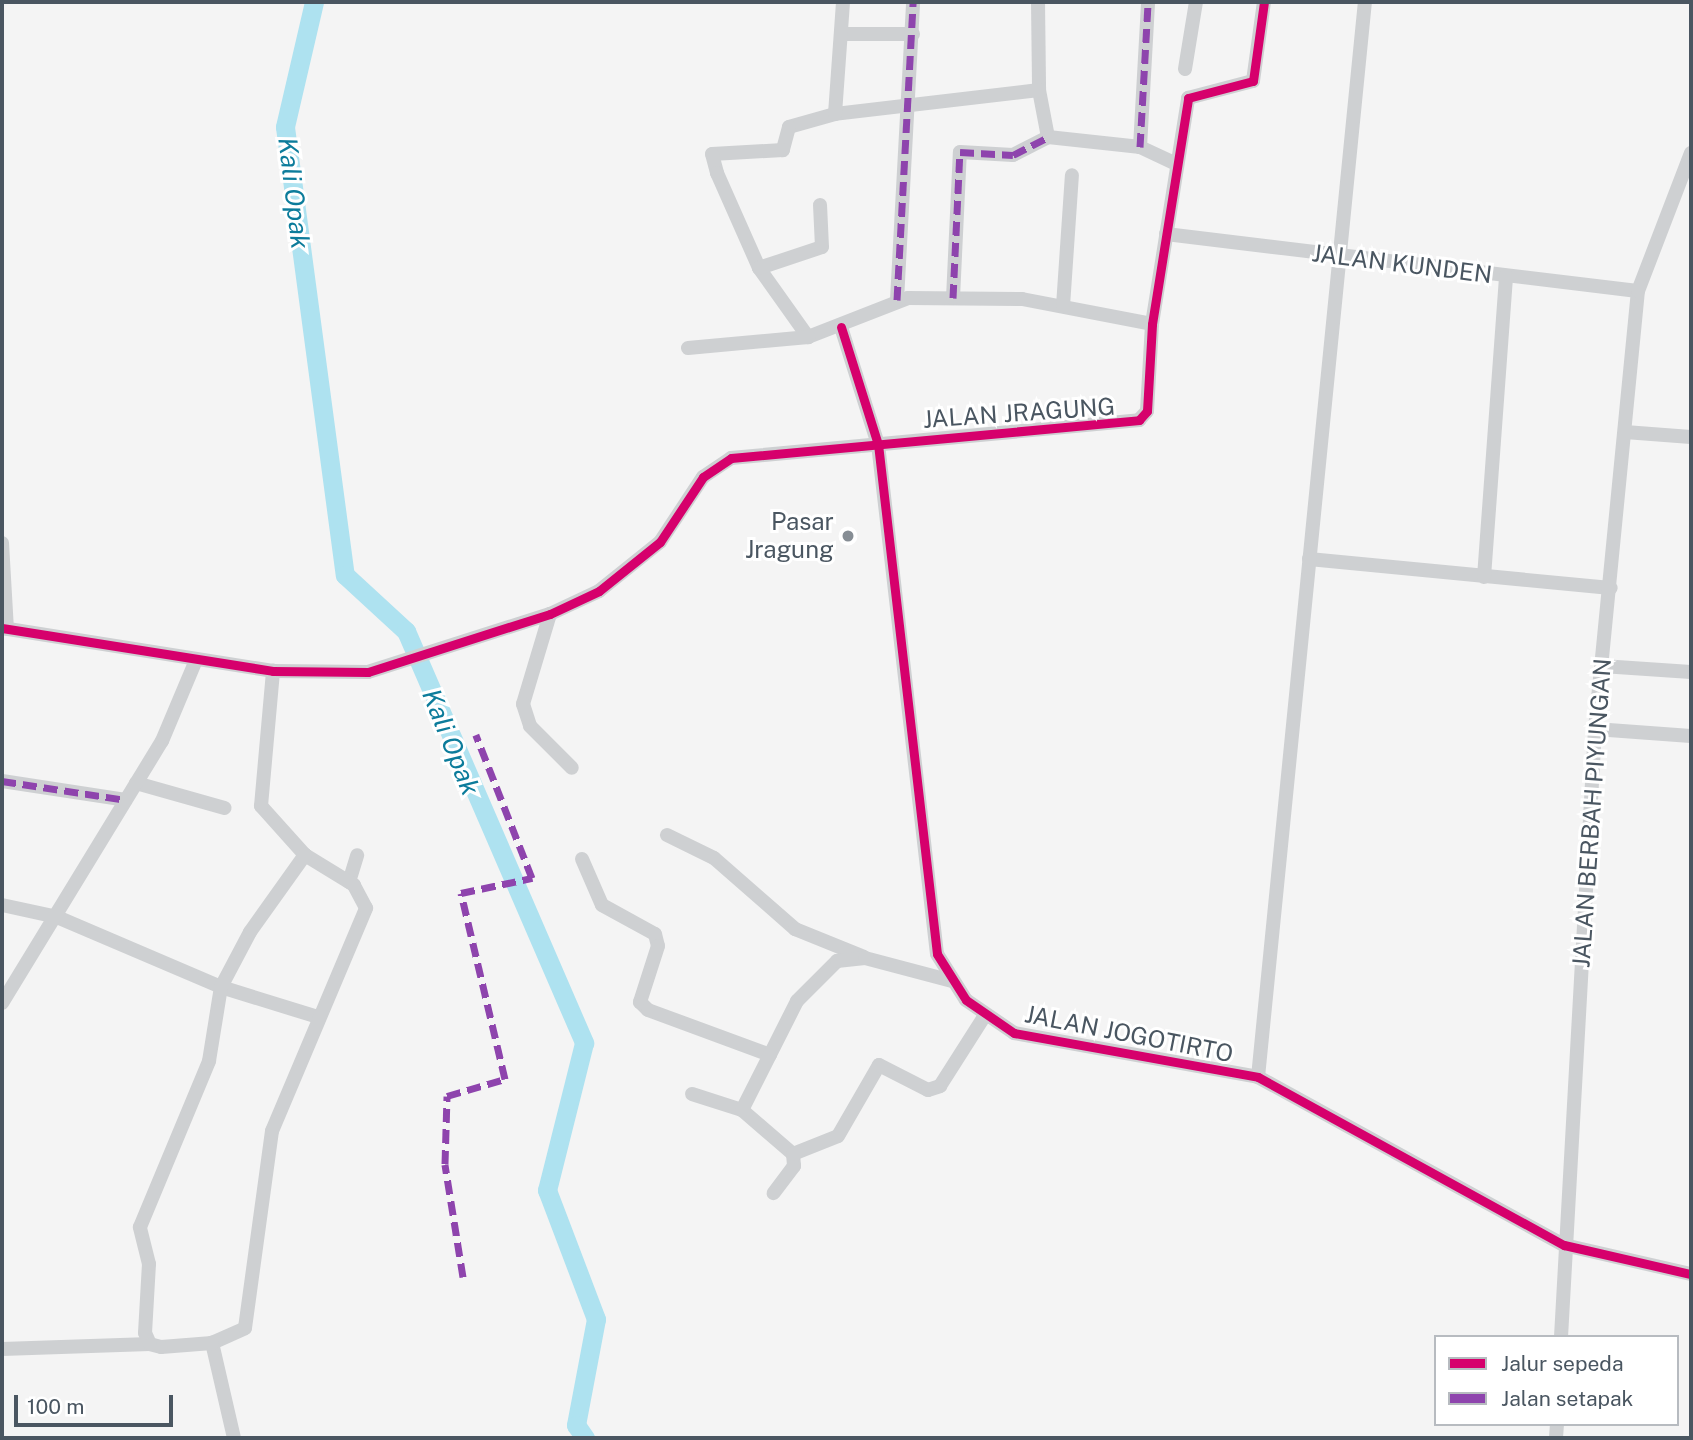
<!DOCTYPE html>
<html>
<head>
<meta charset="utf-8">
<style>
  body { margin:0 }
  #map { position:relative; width:1693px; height:1440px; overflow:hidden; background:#f4f4f4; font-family:"Public Sans",sans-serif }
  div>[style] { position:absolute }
  .river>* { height:19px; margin:-9.5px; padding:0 9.5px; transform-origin:9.5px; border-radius:9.5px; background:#aee2f0 }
  .minor>* { height:14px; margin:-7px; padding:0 7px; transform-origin:7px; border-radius:7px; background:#ced0d2 }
  .quiet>* { height:7px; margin-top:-3.5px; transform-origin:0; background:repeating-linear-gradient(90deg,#8e44ad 0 14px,transparent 0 21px) }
  .cycleway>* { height:9px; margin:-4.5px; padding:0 4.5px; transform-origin:4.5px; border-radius:4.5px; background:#d6006c }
  .dots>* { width:19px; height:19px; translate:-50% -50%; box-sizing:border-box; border:4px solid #fff; border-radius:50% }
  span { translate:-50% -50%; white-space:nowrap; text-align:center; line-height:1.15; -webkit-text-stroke:6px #fff; paint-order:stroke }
  .street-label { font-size:24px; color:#4a5661 }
  .poi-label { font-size:24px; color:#4a5661 }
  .right { translate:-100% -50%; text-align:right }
  .water-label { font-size:26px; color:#0c7c9b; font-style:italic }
  .frame { position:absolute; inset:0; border:4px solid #4a5661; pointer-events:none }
  .legend { position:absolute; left:1434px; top:1335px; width:245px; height:91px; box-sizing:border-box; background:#fff; border:2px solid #b7bbc0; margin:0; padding:9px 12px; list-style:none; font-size:21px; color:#4a5661 }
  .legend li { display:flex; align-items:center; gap:14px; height:35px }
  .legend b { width:35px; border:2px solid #b7bbc0 }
  .scale { position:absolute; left:14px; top:1395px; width:159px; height:32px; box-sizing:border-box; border:4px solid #4a5661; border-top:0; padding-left:9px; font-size:21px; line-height:24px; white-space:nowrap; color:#4a5661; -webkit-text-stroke:5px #fff; paint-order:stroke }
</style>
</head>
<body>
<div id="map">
  <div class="river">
    <div style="left:314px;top:2px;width:128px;rotate:103.1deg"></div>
    <div style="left:285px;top:127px;width:452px;rotate:82.4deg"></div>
    <div style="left:345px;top:575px;width:83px;rotate:42.6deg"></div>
    <div style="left:406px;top:631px;width:449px;rotate:66.6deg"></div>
    <div style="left:584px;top:1043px;width:152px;rotate:104.1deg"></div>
    <div style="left:547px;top:1190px;width:138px;rotate:69.2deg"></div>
    <div style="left:596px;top:1319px;width:108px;rotate:100.7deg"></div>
    <div style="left:576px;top:1425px;width:16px;rotate:55deg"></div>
  </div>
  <div class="minor">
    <div style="left:1038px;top:2px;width:88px;rotate:89.3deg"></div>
    <div style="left:1039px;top:90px;width:48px;rotate:79.2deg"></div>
    <div style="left:1048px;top:137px;width:93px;rotate:6.2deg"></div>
    <div style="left:1140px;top:147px;width:38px;rotate:25deg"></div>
    <div style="left:841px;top:34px;width:72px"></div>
    <div style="left:1185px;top:69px;width:68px;rotate:-80.7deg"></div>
    <div style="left:1039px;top:90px;width:205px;rotate:173.3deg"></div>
    <div style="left:835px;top:114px;width:48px;rotate:164.2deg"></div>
    <div style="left:789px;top:127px;width:24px;rotate:105deg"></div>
    <div style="left:783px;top:150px;width:71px;rotate:176.8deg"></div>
    <div style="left:712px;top:154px;width:20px;rotate:75deg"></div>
    <div style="left:717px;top:173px;width:104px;rotate:66.1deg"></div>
    <div style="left:759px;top:268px;width:85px;rotate:54.6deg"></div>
    <div style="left:808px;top:337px;width:107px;rotate:-21.3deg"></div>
    <div style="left:908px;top:298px;width:114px;rotate:0.5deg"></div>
    <div style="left:1022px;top:299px;width:132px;rotate:10.9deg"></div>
    <div style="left:835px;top:114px;width:112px;rotate:-85.9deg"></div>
    <div style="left:1140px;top:147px;width:145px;rotate:-86.8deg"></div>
    <div style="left:1166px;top:234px;width:475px;rotate:6.9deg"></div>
    <div style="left:759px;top:268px;width:66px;rotate:-18.4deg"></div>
    <div style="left:822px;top:247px;width:42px;rotate:-92.7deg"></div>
    <div style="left:953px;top:298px;width:146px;rotate:-87.3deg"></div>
    <div style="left:960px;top:152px;width:53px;rotate:3.2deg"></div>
    <div style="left:1013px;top:155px;width:39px;rotate:-27deg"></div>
    <div style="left:897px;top:300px;width:298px;rotate:-86.9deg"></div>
    <div style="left:1063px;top:306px;width:131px;rotate:-86.1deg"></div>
    <div style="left:841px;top:327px;width:123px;rotate:72.5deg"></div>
    <div style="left:878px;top:444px;width:513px;rotate:83.4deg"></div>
    <div style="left:937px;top:954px;width:54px;rotate:57.8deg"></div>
    <div style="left:966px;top:1000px;width:58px;rotate:34.5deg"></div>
    <div style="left:1014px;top:1033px;width:248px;rotate:10.2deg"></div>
    <div style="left:1258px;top:1077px;width:349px;rotate:28.8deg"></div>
    <div style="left:1564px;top:1245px;width:130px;rotate:12.9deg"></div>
    <div style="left:688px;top:348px;width:121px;rotate:-5.2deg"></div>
    <div style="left:1625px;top:432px;width:66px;rotate:4.3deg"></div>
    <div style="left:2px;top:543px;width:86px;rotate:86.7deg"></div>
    <div style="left:1309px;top:559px;width:303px;rotate:5.5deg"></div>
    <div style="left:1484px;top:577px;width:302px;rotate:-85.8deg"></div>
    <div style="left:550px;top:614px;width:94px;rotate:106.7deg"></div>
    <div style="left:523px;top:704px;width:23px;rotate:72deg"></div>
    <div style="left:530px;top:726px;width:59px;rotate:45deg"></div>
    <div style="left:2px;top:628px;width:274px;rotate:9deg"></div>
    <div style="left:273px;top:671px;width:95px;rotate:0.6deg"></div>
    <div style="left:368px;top:672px;width:191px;rotate:-17.7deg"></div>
    <div style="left:550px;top:614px;width:54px;rotate:-25.1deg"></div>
    <div style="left:599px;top:591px;width:78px;rotate:-38.8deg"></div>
    <div style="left:660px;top:542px;width:78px;rotate:-56.5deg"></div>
    <div style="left:703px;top:477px;width:34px;rotate:-34deg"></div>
    <div style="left:731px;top:458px;width:410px;rotate:-5.3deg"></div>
    <div style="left:1139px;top:420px;width:12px;rotate:-48deg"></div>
    <div style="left:1147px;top:411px;width:87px;rotate:-86.7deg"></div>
    <div style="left:1152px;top:324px;width:229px;rotate:-80.9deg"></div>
    <div style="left:1188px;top:98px;width:67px;rotate:-14.7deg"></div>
    <div style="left:1253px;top:81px;width:80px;rotate:-82.1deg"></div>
    <div style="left:1602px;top:666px;width:89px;rotate:3.9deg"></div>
    <div style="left:1595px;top:729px;width:96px;rotate:4.2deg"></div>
    <div style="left:2px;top:781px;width:125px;rotate:8.7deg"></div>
    <div style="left:136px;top:783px;width:92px;rotate:15.7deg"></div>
    <div style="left:667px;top:835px;width:52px;rotate:26.1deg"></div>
    <div style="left:714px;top:858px;width:108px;rotate:41.2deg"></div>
    <div style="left:795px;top:929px;width:74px;rotate:22.1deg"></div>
    <div style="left:582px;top:859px;width:50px;rotate:66.5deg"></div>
    <div style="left:602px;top:905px;width:60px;rotate:28.7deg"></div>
    <div style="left:655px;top:934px;width:12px;rotate:76deg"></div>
    <div style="left:658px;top:946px;width:59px;rotate:107.8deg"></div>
    <div style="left:640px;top:1002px;width:11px;rotate:45deg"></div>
    <div style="left:648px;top:1010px;width:130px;rotate:20.2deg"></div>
    <div style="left:349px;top:882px;width:28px;rotate:-73deg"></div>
    <div style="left:2px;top:905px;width:56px;rotate:12.3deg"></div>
    <div style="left:57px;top:917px;width:178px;rotate:23.1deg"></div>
    <div style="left:221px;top:987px;width:102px;rotate:17.2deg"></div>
    <div style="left:2px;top:1003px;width:307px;rotate:-58.6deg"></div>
    <div style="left:162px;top:741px;width:88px;rotate:-67.2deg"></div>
    <div style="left:1258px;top:1077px;width:1080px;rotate:-84.32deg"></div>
    <div style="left:692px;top:1094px;width:52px;rotate:17.7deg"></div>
    <div style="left:742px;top:1110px;width:67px;rotate:40.8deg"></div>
    <div style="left:793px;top:1154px;width:12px;rotate:85deg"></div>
    <div style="left:794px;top:1166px;width:34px;rotate:127deg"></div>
    <div style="left:742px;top:1110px;width:122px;rotate:-63.2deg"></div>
    <div style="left:797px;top:1001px;width:57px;rotate:-45deg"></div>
    <div style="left:837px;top:961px;width:28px;rotate:-6deg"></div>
    <div style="left:865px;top:958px;width:90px;rotate:14.8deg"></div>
    <div style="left:793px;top:1154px;width:48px;rotate:-21.8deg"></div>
    <div style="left:838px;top:1136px;width:82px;rotate:-60deg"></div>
    <div style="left:879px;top:1065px;width:55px;rotate:27deg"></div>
    <div style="left:928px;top:1090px;width:13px;rotate:-18deg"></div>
    <div style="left:940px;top:1086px;width:82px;rotate:-57.5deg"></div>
    <div style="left:1561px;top:1337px;width:609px;rotate:-86.8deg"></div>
    <div style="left:1595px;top:729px;width:440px;rotate:-84.4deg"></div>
    <div style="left:1638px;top:291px;width:148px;rotate:-69deg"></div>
    <div style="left:212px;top:1343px;width:36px;rotate:-24deg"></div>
    <div style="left:245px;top:1328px;width:199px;rotate:-82.2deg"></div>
    <div style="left:272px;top:1131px;width:242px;rotate:-67.1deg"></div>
    <div style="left:366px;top:908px;width:26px;rotate:-118deg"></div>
    <div style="left:354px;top:885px;width:57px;rotate:-148.5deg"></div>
    <div style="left:305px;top:855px;width:66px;rotate:-131.9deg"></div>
    <div style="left:261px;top:806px;width:136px;rotate:-84.9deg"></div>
    <div style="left:2px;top:1349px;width:148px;rotate:-1.9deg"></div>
    <div style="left:234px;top:1438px;width:98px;rotate:-103deg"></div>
    <div style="left:212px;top:1343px;width:51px;rotate:175.5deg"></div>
    <div style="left:161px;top:1347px;width:11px;rotate:-165deg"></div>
    <div style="left:150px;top:1344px;width:12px;rotate:-114deg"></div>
    <div style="left:145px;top:1333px;width:69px;rotate:-86.7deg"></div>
    <div style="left:149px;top:1264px;width:38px;rotate:-104deg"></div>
    <div style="left:140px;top:1227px;width:180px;rotate:-67.4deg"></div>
    <div style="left:209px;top:1061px;width:75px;rotate:-80.8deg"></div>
    <div style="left:221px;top:987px;width:62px;rotate:-62.2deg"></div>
    <div style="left:250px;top:932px;width:95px;rotate:-54.5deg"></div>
    <div style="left:1556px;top:1438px;width:14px;rotate:-86deg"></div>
  </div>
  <div class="quiet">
    <div style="left:1140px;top:147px;width:145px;rotate:-86.8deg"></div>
    <div style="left:953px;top:298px;width:146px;rotate:-87.3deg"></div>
    <div style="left:960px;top:152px;width:53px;rotate:3.2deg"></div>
    <div style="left:1013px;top:155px;width:39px;rotate:-27deg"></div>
    <div style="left:897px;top:300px;width:298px;rotate:-86.9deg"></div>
    <div style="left:2px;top:781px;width:125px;rotate:8.7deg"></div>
    <div style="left:463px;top:1277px;width:114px;rotate:-99.1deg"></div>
    <div style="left:445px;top:1164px;width:68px;rotate:-88.3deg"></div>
    <div style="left:447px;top:1096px;width:60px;rotate:-16.3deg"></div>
    <div style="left:505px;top:1079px;width:191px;rotate:-103.3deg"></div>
    <div style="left:461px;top:893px;width:73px;rotate:-11.9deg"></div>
    <div style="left:532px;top:878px;width:154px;rotate:-111.4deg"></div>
  </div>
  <div class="cycleway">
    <div style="left:841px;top:327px;width:123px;rotate:72.5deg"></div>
    <div style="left:878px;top:444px;width:513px;rotate:83.4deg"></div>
    <div style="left:937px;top:954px;width:54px;rotate:57.8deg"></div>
    <div style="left:966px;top:1000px;width:58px;rotate:34.5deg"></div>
    <div style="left:1014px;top:1033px;width:248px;rotate:10.2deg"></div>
    <div style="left:1258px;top:1077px;width:349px;rotate:28.8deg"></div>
    <div style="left:1564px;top:1245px;width:130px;rotate:12.9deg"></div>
    <div style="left:2px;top:628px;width:274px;rotate:9deg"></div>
    <div style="left:273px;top:671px;width:95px;rotate:0.6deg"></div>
    <div style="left:368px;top:672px;width:191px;rotate:-17.7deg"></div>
    <div style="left:550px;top:614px;width:54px;rotate:-25.1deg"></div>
    <div style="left:599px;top:591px;width:78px;rotate:-38.8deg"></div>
    <div style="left:660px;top:542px;width:78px;rotate:-56.5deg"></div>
    <div style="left:703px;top:477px;width:34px;rotate:-34deg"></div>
    <div style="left:731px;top:458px;width:410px;rotate:-5.3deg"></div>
    <div style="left:1139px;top:420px;width:12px;rotate:-48deg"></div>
    <div style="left:1147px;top:411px;width:87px;rotate:-86.7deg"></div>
    <div style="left:1152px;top:324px;width:229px;rotate:-80.9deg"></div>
    <div style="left:1188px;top:98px;width:67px;rotate:-14.7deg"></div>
    <div style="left:1253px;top:81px;width:80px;rotate:-82.1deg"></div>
  </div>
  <div class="dots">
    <div style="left:848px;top:536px;background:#868d94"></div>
  </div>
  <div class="street-label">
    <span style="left:1402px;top:264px;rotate:7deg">JALAN KUNDEN</span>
    <span style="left:1019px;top:413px;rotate:-4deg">JALAN JRAGUNG</span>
    <span style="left:1592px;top:813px;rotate:-86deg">JALAN BERBAH PIYUNGAN</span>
    <span style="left:1129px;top:1034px;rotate:11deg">JALAN JOGOTIRTO</span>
  </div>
  <div class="poi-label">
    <span class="right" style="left:834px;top:536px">Pasar<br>Jragung</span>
  </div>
  <div class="water-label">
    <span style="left:294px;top:193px;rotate:83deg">Kali Opak</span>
    <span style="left:451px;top:742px;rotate:68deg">Kali Opak</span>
  </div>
  <div class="frame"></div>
  <ul class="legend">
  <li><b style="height:9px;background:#d6006c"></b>Jalur sepeda</li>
  <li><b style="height:9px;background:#8e44ad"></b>Jalan setapak</li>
  </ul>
  <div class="scale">100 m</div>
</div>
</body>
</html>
